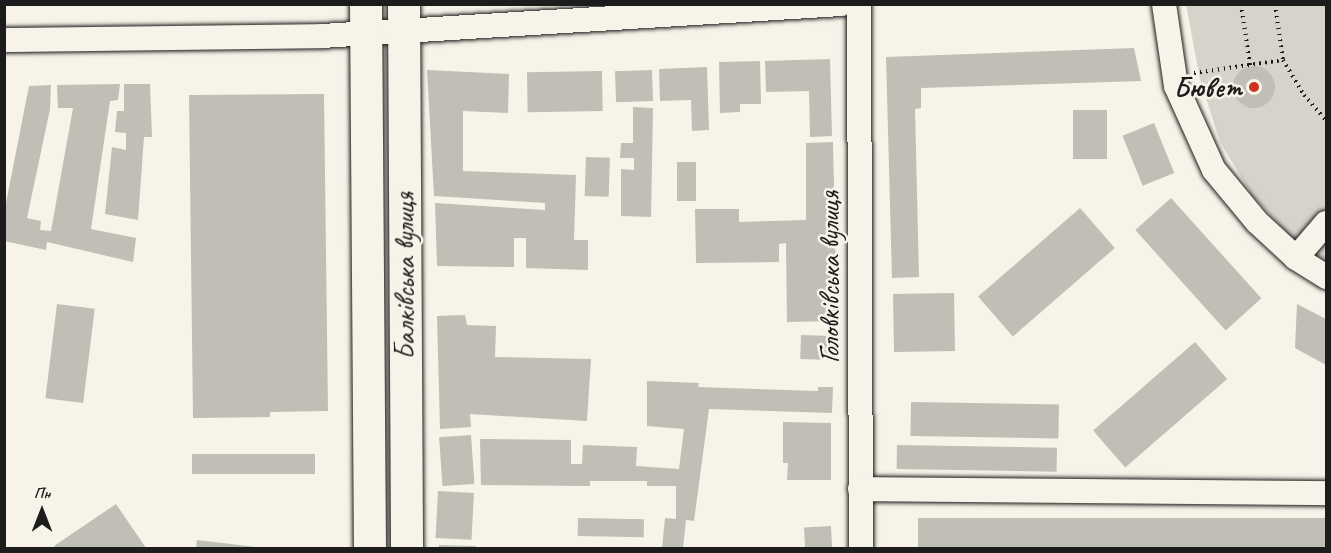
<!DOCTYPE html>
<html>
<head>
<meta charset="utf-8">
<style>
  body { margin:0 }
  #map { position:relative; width:1331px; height:553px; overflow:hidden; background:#f7f3e8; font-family:Caveat,sans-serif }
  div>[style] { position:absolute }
  .green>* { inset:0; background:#d7d3cb }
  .building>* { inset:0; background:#c0beb5; transform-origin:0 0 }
  .round { border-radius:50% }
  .path>* { height:4px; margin-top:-2px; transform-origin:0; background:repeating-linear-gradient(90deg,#1c1c1c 0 1.5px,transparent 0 6px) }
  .roads { filter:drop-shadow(0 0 2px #1c1c1c) drop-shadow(0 0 2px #1c1c1c) }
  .minor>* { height:24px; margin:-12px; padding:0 12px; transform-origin:12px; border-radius:12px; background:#f7f3e8 }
  .major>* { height:32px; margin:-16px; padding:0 16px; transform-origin:16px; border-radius:16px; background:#f7f3e8 }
  .dots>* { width:16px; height:16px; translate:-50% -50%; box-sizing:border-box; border:3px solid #f7f3e8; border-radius:50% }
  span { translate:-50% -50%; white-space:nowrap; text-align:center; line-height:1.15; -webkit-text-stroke:5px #f7f3e8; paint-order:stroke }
  .poi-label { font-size:28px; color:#1c1c1c; font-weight:700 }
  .right { translate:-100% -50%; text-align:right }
  .street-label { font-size:28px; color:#1c1c1c }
  .frame { position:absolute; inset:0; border:6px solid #1c1c1c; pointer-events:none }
  .north { position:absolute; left:12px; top:481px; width:60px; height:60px; -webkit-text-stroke:4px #f7f3e8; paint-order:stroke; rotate:0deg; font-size:16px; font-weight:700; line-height:24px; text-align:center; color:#1c1c1c }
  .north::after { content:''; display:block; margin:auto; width:21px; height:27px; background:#1c1c1c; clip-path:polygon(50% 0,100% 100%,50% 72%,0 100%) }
</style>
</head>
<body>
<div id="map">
  <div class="green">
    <div style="clip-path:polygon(1186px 5px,1326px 5px,1326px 261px,1293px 239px,1252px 195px,1220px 142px,1200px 79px)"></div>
  </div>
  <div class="building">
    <div style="clip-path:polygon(1134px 48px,1141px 81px,921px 88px,921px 108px,915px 109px,919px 277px,892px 278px,886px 57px)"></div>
    <div style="clip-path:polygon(830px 59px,832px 136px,810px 137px,809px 91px,766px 92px,765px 61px)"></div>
    <div style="clip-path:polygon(760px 61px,761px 104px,740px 104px,740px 112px,720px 113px,719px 62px)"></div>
    <div class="round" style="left:1233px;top:66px;width:42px;height:42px"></div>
    <div style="clip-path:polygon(707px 67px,709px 130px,692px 131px,691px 100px,660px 101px,659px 69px)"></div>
    <div style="clip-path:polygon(427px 70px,509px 74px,508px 113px,463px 111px,463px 171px,576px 175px,574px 240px,588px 240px,588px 270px,526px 268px,526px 238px,514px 238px,514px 267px,437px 266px,435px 203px,545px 210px,545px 203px,434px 196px)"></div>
    <div style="left:652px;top:70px;width:31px;height:37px;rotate:88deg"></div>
    <div style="left:602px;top:71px;width:40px;height:75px;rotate:89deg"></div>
    <div style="clip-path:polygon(120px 84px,118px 100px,110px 101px,91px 229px,136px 238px,133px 262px,47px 242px,46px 250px,4px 241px,4px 213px,29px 86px,51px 85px,50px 109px,27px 218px,41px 221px,40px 230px,51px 231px,73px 108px,58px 108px,57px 85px)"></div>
    <div style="clip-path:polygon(124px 84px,150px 84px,152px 137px,144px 137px,138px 220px,105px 214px,112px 147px,126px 150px,126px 133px,115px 132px,117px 111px,124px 111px)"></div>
    <div style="clip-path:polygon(324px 94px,328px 411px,270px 412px,270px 417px,193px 418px,189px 95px)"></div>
    <div style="clip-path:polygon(633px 107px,653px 108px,651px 217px,621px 216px,621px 169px,634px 170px,634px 158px,620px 158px,621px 143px,633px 143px)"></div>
    <div style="left:1073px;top:110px;width:34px;height:49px"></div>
    <div style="left:1154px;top:123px;width:54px;height:34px;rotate:68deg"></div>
    <div style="clip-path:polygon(833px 142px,837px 321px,787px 322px,786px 243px,779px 244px,779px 262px,696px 263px,695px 209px,739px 209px,739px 222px,806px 220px,806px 143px)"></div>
    <div style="left:586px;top:157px;width:24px;height:39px;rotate:2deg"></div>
    <div style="left:677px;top:162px;width:19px;height:39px"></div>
    <div style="left:1171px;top:198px;width:135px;height:48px;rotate:48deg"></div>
    <div style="left:1080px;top:208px;width:53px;height:135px;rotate:49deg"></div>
    <div style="left:954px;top:293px;width:58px;height:61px;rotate:89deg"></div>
    <div style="left:57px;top:304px;width:38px;height:95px;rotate:7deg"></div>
    <div style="clip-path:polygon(1297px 304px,1326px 319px,1326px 365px,1295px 348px)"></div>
    <div style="clip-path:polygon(465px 315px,467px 325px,496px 326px,495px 357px,591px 359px,587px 421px,470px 414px,471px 427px,440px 429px,437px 316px)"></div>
    <div style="left:801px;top:335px;width:36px;height:24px;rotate:2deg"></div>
    <div style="left:1195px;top:342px;width:49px;height:135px;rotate:49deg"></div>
    <div style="clip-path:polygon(647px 381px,699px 383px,698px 387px,818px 391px,818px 387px,833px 387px,832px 413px,709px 409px,694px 521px,686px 520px,683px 548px,662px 548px,665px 518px,676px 519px,676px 486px,647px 486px,647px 481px,590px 481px,590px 486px,481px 485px,480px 439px,571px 440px,571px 464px,582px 464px,583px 445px,637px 447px,636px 466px,679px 469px,684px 429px,647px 426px)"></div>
    <div style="left:911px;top:402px;width:148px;height:34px;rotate:1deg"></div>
    <div style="clip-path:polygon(783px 422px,831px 423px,831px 480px,787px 480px,788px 463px,783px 463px)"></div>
    <div style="left:471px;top:435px;width:49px;height:32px;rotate:86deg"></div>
    <div style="left:897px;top:445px;width:160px;height:24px;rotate:1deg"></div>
    <div style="left:315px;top:454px;width:20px;height:123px;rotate:90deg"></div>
    <div style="left:438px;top:491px;width:36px;height:47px;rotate:3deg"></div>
    <div style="clip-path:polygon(116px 504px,146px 548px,56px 548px,54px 546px)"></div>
    <div style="left:578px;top:518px;width:66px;height:18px;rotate:1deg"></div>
    <div style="left:1326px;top:518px;width:30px;height:408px;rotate:90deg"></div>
    <div style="left:831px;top:526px;width:22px;height:27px;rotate:87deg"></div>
    <div style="clip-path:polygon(197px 540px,256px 547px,256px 548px,196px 548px)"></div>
    <div style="clip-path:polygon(439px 545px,476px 546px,476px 548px,439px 548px)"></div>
  </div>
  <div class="path">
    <div style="left:1241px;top:4px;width:62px;rotate:81.6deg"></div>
    <div style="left:1275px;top:4px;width:57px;rotate:81.9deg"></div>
    <div style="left:1283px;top:60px;width:41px;rotate:59deg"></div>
    <div style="left:1304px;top:95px;width:33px;rotate:49deg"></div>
    <div style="left:1194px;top:73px;width:90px;rotate:-8.3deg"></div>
  </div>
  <div class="roads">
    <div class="minor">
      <div style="left:859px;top:4px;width:544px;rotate:89.79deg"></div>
      <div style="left:1164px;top:4px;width:83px;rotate:81.7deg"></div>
      <div style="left:1176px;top:86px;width:92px;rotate:65.7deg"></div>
      <div style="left:1214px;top:170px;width:67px;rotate:50.4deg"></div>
      <div style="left:1257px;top:222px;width:53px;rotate:42.7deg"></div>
      <div style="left:1296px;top:258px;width:36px;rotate:32deg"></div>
      <div style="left:4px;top:40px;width:318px;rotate:-0.7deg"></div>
      <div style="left:322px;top:36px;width:520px;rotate:-3.53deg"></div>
      <div style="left:1296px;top:258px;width:46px;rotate:-49.4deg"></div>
      <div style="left:860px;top:489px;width:466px;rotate:0.5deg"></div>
    </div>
    <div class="major">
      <div style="left:366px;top:4px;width:544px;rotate:89.58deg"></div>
      <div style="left:404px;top:4px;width:544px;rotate:89.68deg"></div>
    </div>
  </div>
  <div class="dots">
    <div style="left:1254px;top:87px;background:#c8321e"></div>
  </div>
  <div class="poi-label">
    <span class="right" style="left:1242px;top:87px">Бювет</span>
  </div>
  <div class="street-label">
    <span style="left:405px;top:276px;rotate:-90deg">Балківська вулиця</span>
    <span style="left:830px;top:277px;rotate:-90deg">Головківська вулиця</span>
  </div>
  <div class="frame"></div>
  <div class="north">Пн</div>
</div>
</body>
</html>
